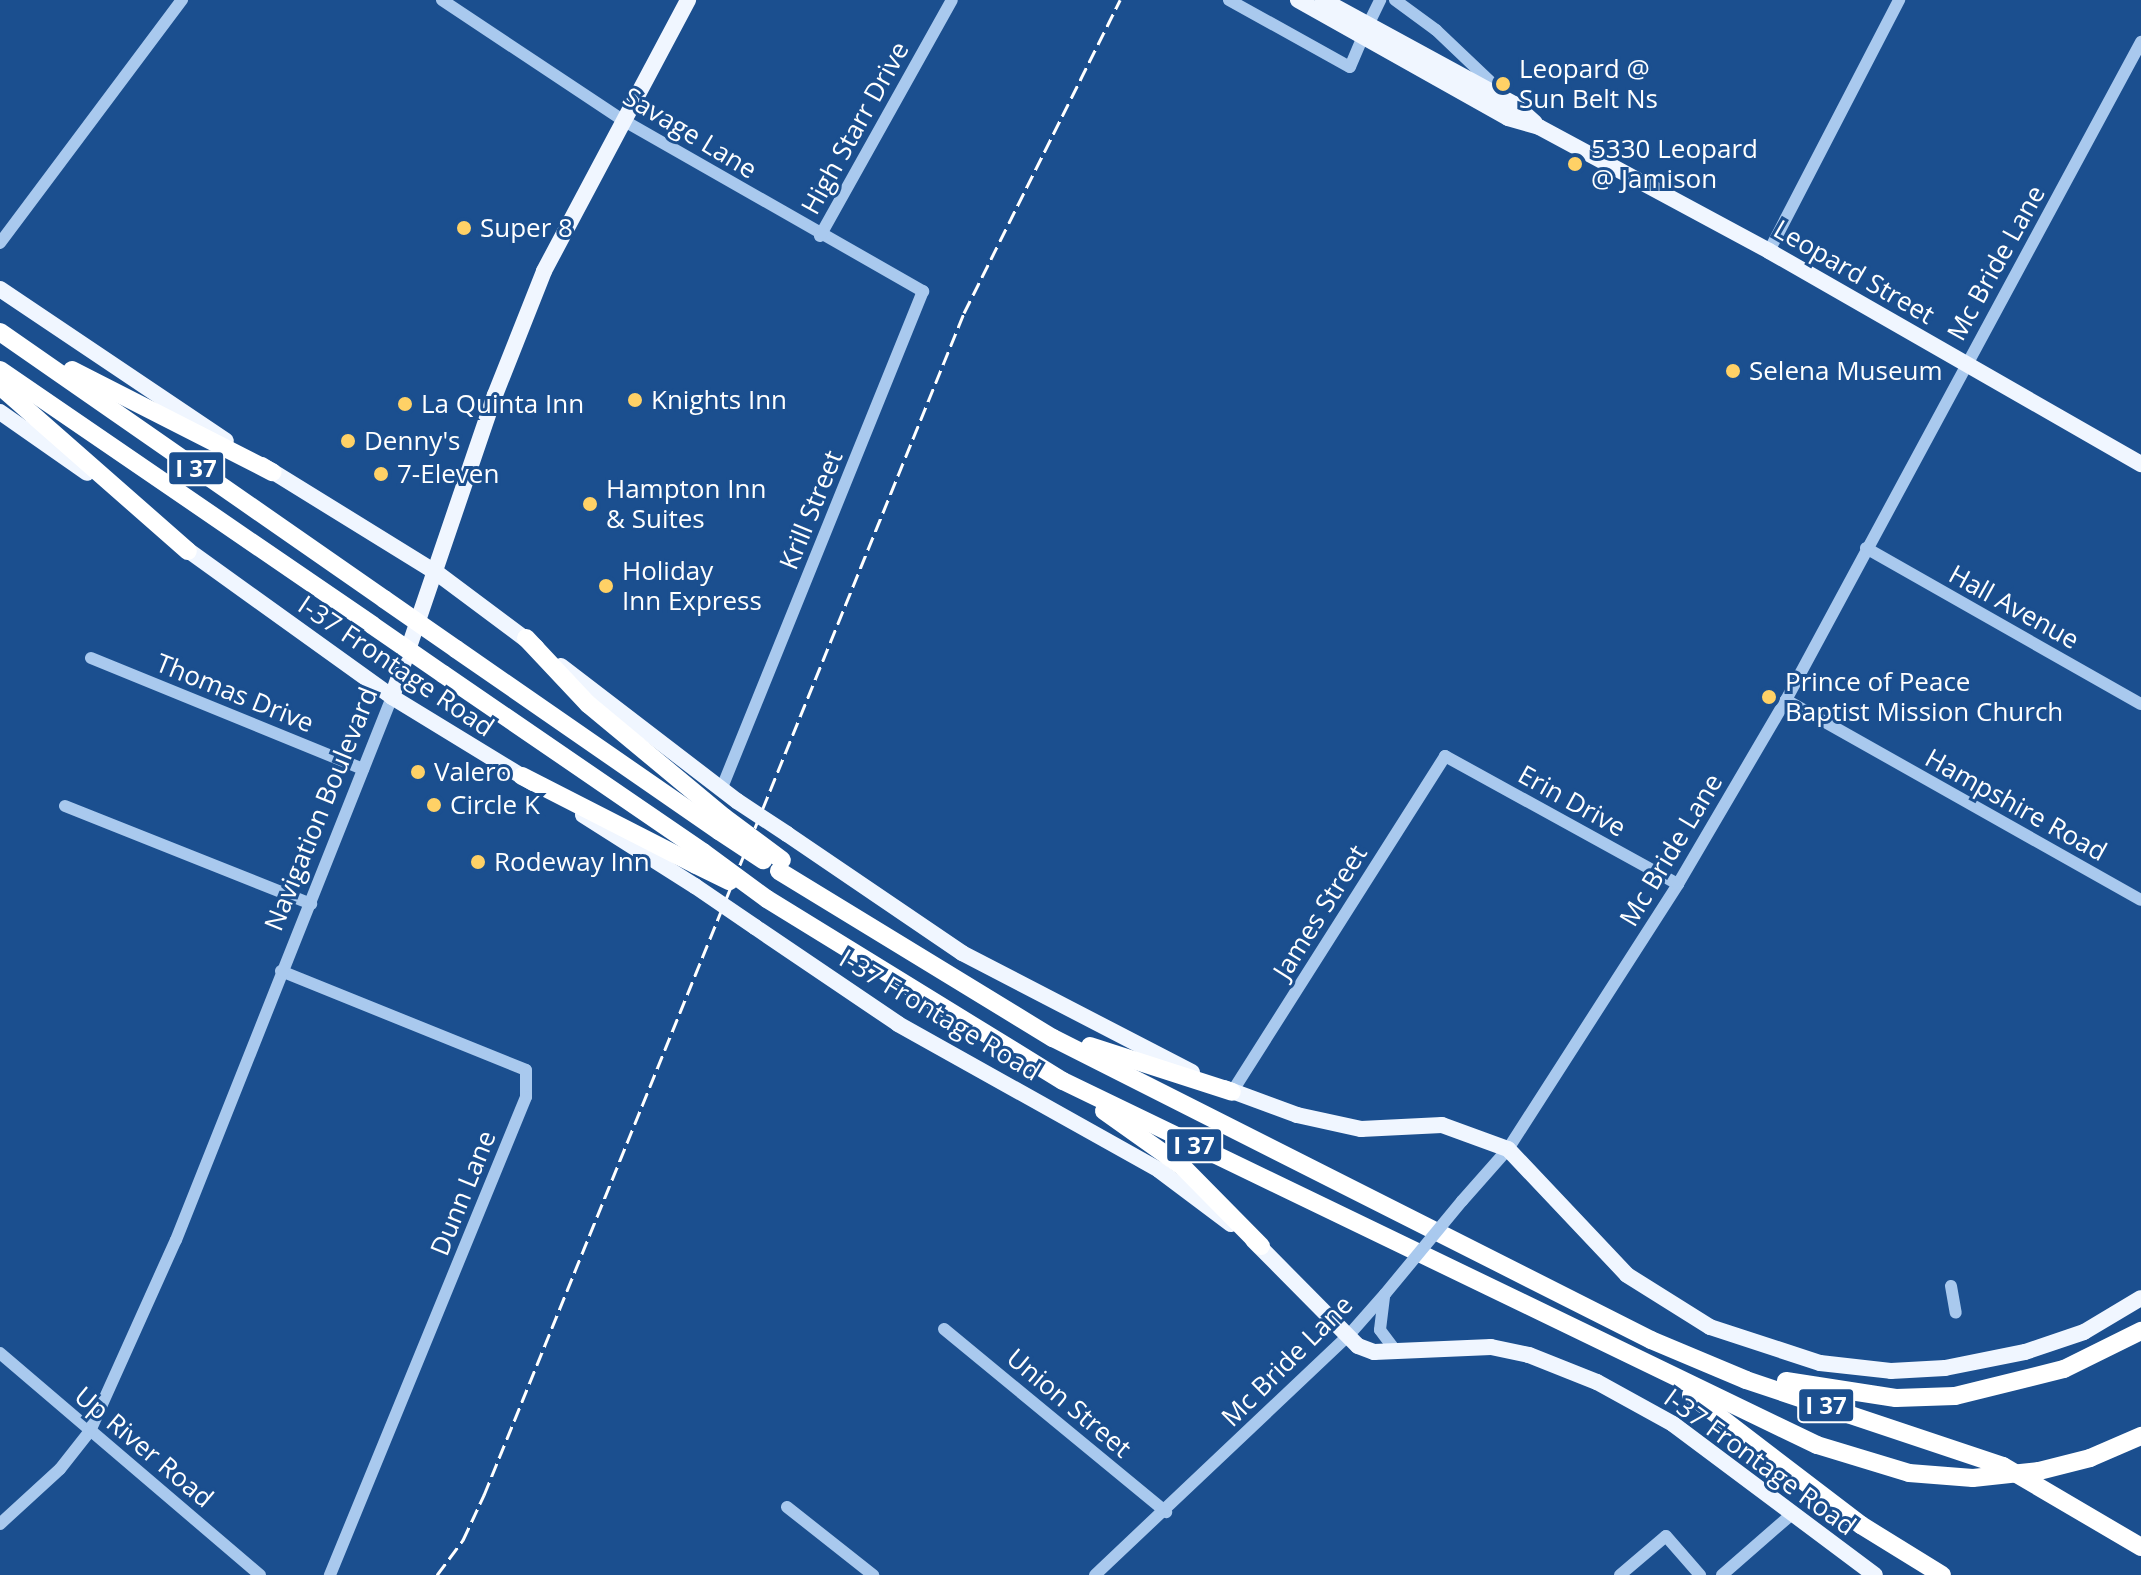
<!DOCTYPE html>
<html>
<head>
<meta charset="utf-8">
<style>
  body { margin:0 }
  #map { position:relative; width:2141px; height:1575px; overflow:hidden; background:#1b4f8f; font-family:"Open Sans",sans-serif }
  div>[style] { position:absolute }
  .minor>* { height:12px; margin:-6px; padding:0 6px; transform-origin:6px; border-radius:6px; background:#a9c9ee }
  .major>* { height:16px; margin:-8px; padding:0 8px; transform-origin:8px; border-radius:8px; background:#f0f6ff }
  .highway>* { height:18px; margin:-9px; padding:0 9px; transform-origin:9px; border-radius:9px; background:#fff }
  .rail>* { height:3px; margin-top:-1.5px; transform-origin:0; background:repeating-linear-gradient(90deg,#fff 0 14px,transparent 0 20px) }
  .minor-bridge>* { height:12px; margin:-6px; padding:0 6px; transform-origin:6px; border-radius:6px; background:#a9c9ee }
  .major-bridge>* { height:16px; margin:-8px; padding:0 8px; transform-origin:8px; border-radius:8px; background:#f0f6ff }
  .highway-bridge>* { height:18px; margin:-9px; padding:0 9px; transform-origin:9px; border-radius:9px; background:#fff }
  .dots>* { width:22px; height:22px; translate:-50% -50%; box-sizing:border-box; border:4px solid #1b4f8f; border-radius:50% }
  span { translate:-50% -50%; white-space:nowrap; text-align:center; line-height:1.15; -webkit-text-stroke:6px #1b4f8f; paint-order:stroke }
  .shield-label span { padding:2px 6px; background:#1b4f8f; border:2px solid; border-radius:6px; -webkit-text-stroke-width:0 }
  .shield-label { font-size:24px; color:#fff; font-weight:700 }
  .poi-label { font-size:26px; color:#fff }
  .left { translate:0 -50%; text-align:left }
  .street-label { font-size:26px; color:#fff }
</style>
</head>
<body>
<div id="map">
  <div class="minor">
    <div style="left:442px;top:0;width:215px;rotate:33.6deg"></div>
    <div style="left:621px;top:119px;width:348px;rotate:29.7deg"></div>
    <div style="left:923px;top:291px;width:538px;rotate:112.04deg"></div>
    <div style="left:1229px;top:0;width:138px;rotate:29deg"></div>
    <div style="left:1350px;top:67px;width:33px;rotate:-67deg"></div>
    <div style="left:1395px;top:0;width:51px;rotate:36.2deg"></div>
    <div style="left:1436px;top:30px;width:88px;rotate:43.6deg"></div>
    <div style="left:1368px;top:25px;width:28px;rotate:-64deg"></div>
    <div style="left:820px;top:236px;width:270px;rotate:-60.8deg"></div>
    <div style="left:0;top:243px;width:304px;rotate:-53.2deg"></div>
    <div style="left:1769px;top:251px;width:283px;rotate:-62.6deg"></div>
    <div style="left:1866px;top:548px;width:316px;rotate:29.6deg"></div>
    <div style="left:91px;top:658px;width:294px;rotate:22.2deg"></div>
    <div style="left:1786px;top:700px;width:407px;rotate:29.4deg"></div>
    <div style="left:65px;top:806px;width:265px;rotate:21.7deg"></div>
    <div style="left:281px;top:971px;width:264px;rotate:22deg"></div>
    <div style="left:526px;top:1070px;width:27px;rotate:90deg"></div>
    <div style="left:526px;top:1097px;width:517px;rotate:112.3deg"></div>
    <div style="left:1232px;top:1092px;width:398px;rotate:-57.6deg"></div>
    <div style="left:1445px;top:756px;width:266px;rotate:28.8deg"></div>
    <div style="left:1462px;top:1201px;width:69px;rotate:-48.5deg"></div>
    <div style="left:1508px;top:1149px;width:315px;rotate:-57.3deg"></div>
    <div style="left:1678px;top:884px;width:213px;rotate:-59.6deg"></div>
    <div style="left:1786px;top:700px;width:748px;rotate:-61.65deg"></div>
    <div style="left:1951px;top:1286px;width:27px;rotate:80deg"></div>
    <div style="left:1384px;top:1297px;width:33px;rotate:97deg"></div>
    <div style="left:1380px;top:1330px;width:26px;rotate:53deg"></div>
    <div style="left:944px;top:1329px;width:288px;rotate:39.5deg"></div>
    <div style="left:0;top:1353px;width:342px;rotate:40.5deg"></div>
    <div style="left:787px;top:1507px;width:110px;rotate:38.3deg"></div>
    <div style="left:0;top:1524px;width:81px;rotate:-42.5deg"></div>
    <div style="left:60px;top:1469px;width:48px;rotate:-51.7deg"></div>
    <div style="left:90px;top:1431px;width:209px;rotate:-65.8deg"></div>
    <div style="left:176px;top:1240px;width:584px;rotate:-68.31deg"></div>
    <div style="left:1095px;top:1575px;width:348px;rotate:-43.4deg"></div>
    <div style="left:1348px;top:1336px;width:56px;rotate:-48.6deg"></div>
    <div style="left:1620px;top:1575px;width:60px;rotate:-40.3deg"></div>
    <div style="left:1666px;top:1536px;width:52px;rotate:48.9deg"></div>
    <div style="left:1722px;top:1575px;width:93px;rotate:-41.1deg"></div>
  </div>
  <div class="major">
    <div style="left:1298px;top:0;width:241px;rotate:29.3deg"></div>
    <div style="left:1508px;top:118px;width:32px;rotate:16deg"></div>
    <div style="left:1539px;top:127px;width:261px;rotate:28.3deg"></div>
    <div style="left:1769px;top:251px;width:429px;rotate:29.8deg"></div>
    <div style="left:1323px;top:0;width:217px;rotate:28.6deg"></div>
    <div style="left:1514px;top:104px;width:28px;rotate:42deg"></div>
    <div style="left:0;top:289px;width:272px;rotate:33.9deg"></div>
    <div style="left:0;top:412px;width:106px;rotate:35deg"></div>
    <div style="left:262px;top:465px;width:206px;rotate:31.7deg"></div>
    <div style="left:437px;top:573px;width:124px;rotate:36.8deg"></div>
    <div style="left:178px;top:543px;width:264px;rotate:35.7deg"></div>
    <div style="left:392px;top:697px;width:165px;rotate:31.4deg"></div>
    <div style="left:561px;top:666px;width:222px;rotate:37.5deg"></div>
    <div style="left:392px;top:697px;width:319px;rotate:-71.2deg"></div>
    <div style="left:495px;top:395px;width:133px;rotate:-68.4deg"></div>
    <div style="left:544px;top:271px;width:307px;rotate:-62deg"></div>
    <div style="left:583px;top:815px;width:133px;rotate:32.4deg"></div>
    <div style="left:787px;top:834px;width:212px;rotate:34.2deg"></div>
    <div style="left:962px;top:953px;width:259px;rotate:27.4deg"></div>
    <div style="left:755px;top:927px;width:173px;rotate:34.1deg"></div>
    <div style="left:898px;top:1024px;width:299px;rotate:29.2deg"></div>
    <div style="left:1159px;top:1170px;width:90px;rotate:36.9deg"></div>
    <div style="left:1224px;top:1088px;width:78px;rotate:20.3deg"></div>
    <div style="left:1297px;top:1115px;width:66px;rotate:12.3deg"></div>
    <div style="left:1361px;top:1129px;width:81px;rotate:-2.8deg"></div>
    <div style="left:1442px;top:1125px;width:70px;rotate:20deg"></div>
    <div style="left:1508px;top:1149px;width:173px;rotate:46.6deg"></div>
    <div style="left:1627px;top:1275px;width:98px;rotate:32.1deg"></div>
    <div style="left:1710px;top:1327px;width:116px;rotate:18.1deg"></div>
    <div style="left:1820px;top:1363px;width:71px;rotate:6.4deg"></div>
    <div style="left:1891px;top:1371px;width:54px;rotate:-3.2deg"></div>
    <div style="left:1945px;top:1368px;width:82px;rotate:-11.3deg"></div>
    <div style="left:2025px;top:1352px;width:62px;rotate:-18.7deg"></div>
    <div style="left:2084px;top:1332px;width:66px;rotate:-30.8deg"></div>
    <div style="left:1253px;top:1240px;width:149px;rotate:45.3deg"></div>
    <div style="left:1358px;top:1346px;width:17px;rotate:21deg"></div>
    <div style="left:1374px;top:1352px;width:117px;rotate:-2.4deg"></div>
    <div style="left:1491px;top:1347px;width:39px;rotate:12deg"></div>
    <div style="left:1529px;top:1355px;width:73px;rotate:21.7deg"></div>
    <div style="left:1597px;top:1382px;width:87px;rotate:28.9deg"></div>
    <div style="left:1673px;top:1424px;width:252px;rotate:36.8deg"></div>
  </div>
  <div class="highway">
    <div style="left:0;top:332px;width:468px;rotate:34.8deg"></div>
    <div style="left:0;top:370px;width:451px;rotate:34.4deg"></div>
    <div style="left:72px;top:370px;width:225px;rotate:27deg"></div>
    <div style="left:0;top:386px;width:250px;rotate:41.3deg"></div>
    <div style="left:526px;top:638px;width:91px;rotate:46.8deg"></div>
    <div style="left:588px;top:704px;width:177px;rotate:39.7deg"></div>
    <div style="left:456px;top:649px;width:320px;rotate:34.7deg"></div>
    <div style="left:443px;top:674px;width:315px;rotate:34.4deg"></div>
    <div style="left:522px;top:776px;width:195px;rotate:27.1deg"></div>
    <div style="left:779px;top:871px;width:321px;rotate:31.4deg"></div>
    <div style="left:1053px;top:1038px;width:670px;rotate:26.79deg"></div>
    <div style="left:1651px;top:1340px;width:103px;rotate:22.8deg"></div>
    <div style="left:1746px;top:1380px;width:271px;rotate:18.5deg"></div>
    <div style="left:2003px;top:1466px;width:160px;rotate:30.4deg"></div>
    <div style="left:767px;top:899px;width:347px;rotate:31.6deg"></div>
    <div style="left:1063px;top:1081px;width:837px;rotate:25.77deg"></div>
    <div style="left:1817px;top:1445px;width:96px;rotate:16.9deg"></div>
    <div style="left:1090px;top:1046px;width:149px;rotate:17.9deg"></div>
    <div style="left:1104px;top:1111px;width:97px;rotate:35.3deg"></div>
    <div style="left:1183px;top:1167px;width:111px;rotate:45.4deg"></div>
    <div style="left:1786px;top:1381px;width:111px;rotate:8.8deg"></div>
    <div style="left:1896px;top:1398px;width:59px;rotate:-1.9deg"></div>
    <div style="left:1955px;top:1396px;width:112px;rotate:-13.9deg"></div>
    <div style="left:2064px;top:1369px;width:86px;rotate:-26.3deg"></div>
    <div style="left:1691px;top:1395px;width:214px;rotate:37.4deg"></div>
    <div style="left:1861px;top:1525px;width:95px;rotate:31.7deg"></div>
    <div style="left:2090px;top:1458px;width:56px;rotate:-23.3deg"></div>
  </div>
  <div class="rail">
    <div style="left:437px;top:1575px;width:44px;rotate:-53.4deg"></div>
    <div style="left:463px;top:1540px;width:50px;rotate:-65deg"></div>
    <div style="left:484px;top:1495px;width:1276px;rotate:-67.9deg"></div>
    <div style="left:964px;top:313px;width:350px;rotate:-63.5deg"></div>
  </div>
  <div class="minor-bridge">
    <div style="left:1385px;top:1294px;width:121px;rotate:-50.4deg"></div>
  </div>
  <div class="major-bridge">
    <div style="left:737px;top:801px;width:60px;rotate:33.4deg"></div>
    <div style="left:695px;top:886px;width:73px;rotate:34.3deg"></div>
  </div>
  <div class="highway-bridge">
    <div style="left:384px;top:599px;width:88px;rotate:34.8deg"></div>
    <div style="left:372px;top:625px;width:86px;rotate:34.6deg"></div>
    <div style="left:724px;top:817px;width:72px;rotate:36.6deg"></div>
    <div style="left:719px;top:831px;width:53px;rotate:33.4deg"></div>
    <div style="left:703px;top:852px;width:79px;rotate:36.3deg"></div>
    <div style="left:696px;top:865px;width:37px;rotate:26deg"></div>
    <div style="left:1909px;top:1473px;width:64px;rotate:4.5deg"></div>
    <div style="left:1973px;top:1478px;width:66px;rotate:-6.1deg"></div>
    <div style="left:2039px;top:1471px;width:53px;rotate:-14.3deg"></div>
  </div>
  <div class="dots">
    <div style="left:1503px;top:84px;background:#ffd166"></div>
    <div style="left:1575px;top:164px;background:#ffd166"></div>
    <div style="left:464px;top:228px;background:#ffd166"></div>
    <div style="left:1733px;top:371px;background:#ffd166"></div>
    <div style="left:635px;top:400px;background:#ffd166"></div>
    <div style="left:405px;top:404px;background:#ffd166"></div>
    <div style="left:348px;top:441px;background:#ffd166"></div>
    <div style="left:381px;top:474px;background:#ffd166"></div>
    <div style="left:590px;top:504px;background:#ffd166"></div>
    <div style="left:606px;top:586px;background:#ffd166"></div>
    <div style="left:1769px;top:697px;background:#ffd166"></div>
    <div style="left:418px;top:772px;background:#ffd166"></div>
    <div style="left:434px;top:805px;background:#ffd166"></div>
    <div style="left:478px;top:862px;background:#ffd166"></div>
  </div>
  <div class="shield-label">
    <span style="left:196px;top:468px">I 37</span>
    <span style="left:1194px;top:1145px">I 37</span>
    <span style="left:1826px;top:1405px">I 37</span>
  </div>
  <div class="poi-label">
    <span class="left" style="left:1519px;top:84px">Leopard @<br>Sun Belt Ns</span>
    <span class="left" style="left:1591px;top:164px">5330 Leopard<br>@ Jamison</span>
    <span class="left" style="left:480px;top:228px">Super 8</span>
    <span class="left" style="left:1749px;top:371px">Selena Museum</span>
    <span class="left" style="left:651px;top:400px">Knights Inn</span>
    <span class="left" style="left:421px;top:404px">La Quinta Inn</span>
    <span class="left" style="left:364px;top:441px">Denny's</span>
    <span class="left" style="left:397px;top:474px">7-Eleven</span>
    <span class="left" style="left:606px;top:504px">Hampton Inn<br>&amp; Suites</span>
    <span class="left" style="left:622px;top:586px">Holiday<br>Inn Express</span>
    <span class="left" style="left:1785px;top:697px">Prince of Peace<br>Baptist Mission Church</span>
    <span class="left" style="left:434px;top:772px">Valero</span>
    <span class="left" style="left:450px;top:805px">Circle K</span>
    <span class="left" style="left:494px;top:862px">Rodeway Inn</span>
  </div>
  <div class="street-label">
    <span style="left:855px;top:128px;rotate:-61deg">High Starr Drive</span>
    <span style="left:690px;top:133px;rotate:31deg">Savage Lane</span>
    <span style="left:1996px;top:263px;rotate:-61deg">Mc Bride Lane</span>
    <span style="left:1854px;top:272px;rotate:30deg">Leopard Street</span>
    <span style="left:811px;top:510px;rotate:-68deg">Krill Street</span>
    <span style="left:2014px;top:607px;rotate:29deg">Hall Avenue</span>
    <span style="left:396px;top:666px;rotate:34deg">I-37 Frontage Road</span>
    <span style="left:235px;top:693px;rotate:22deg">Thomas Drive</span>
    <span style="left:1572px;top:801px;rotate:29deg">Erin Drive</span>
    <span style="left:2016px;top:805px;rotate:29deg">Hampshire Road</span>
    <span style="left:321px;top:809px;rotate:-68deg">Navigation Boulevard</span>
    <span style="left:1671px;top:850px;rotate:-59deg">Mc Bride Lane</span>
    <span style="left:1320px;top:912px;rotate:-58deg">James Street</span>
    <span style="left:940px;top:1015px;rotate:31deg">I-37 Frontage Road</span>
    <span style="left:463px;top:1193px;rotate:-68deg">Dunn Lane</span>
    <span style="left:1287px;top:1361px;rotate:-45deg">Mc Bride Lane</span>
    <span style="left:1069px;top:1403px;rotate:40deg">Union Street</span>
    <span style="left:144px;top:1447px;rotate:40deg">Up River Road</span>
    <span style="left:1760px;top:1462px;rotate:36deg">I-37 Frontage Road</span>
  </div>
</div>
</body>
</html>
